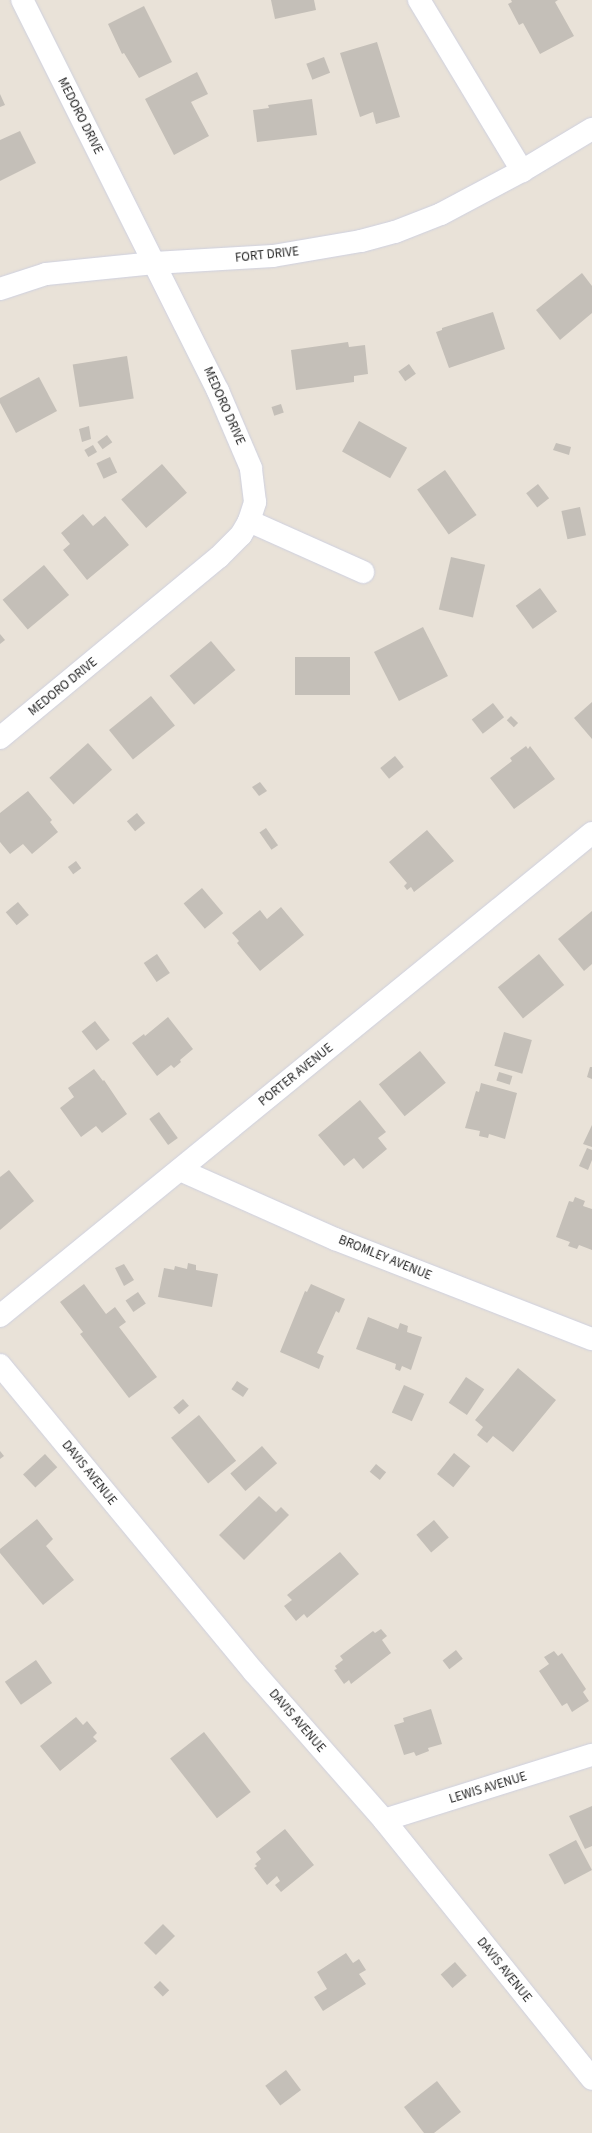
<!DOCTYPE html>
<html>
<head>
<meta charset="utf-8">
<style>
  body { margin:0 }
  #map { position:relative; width:592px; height:2133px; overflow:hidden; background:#e9e2d8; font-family:"Source Sans 3",sans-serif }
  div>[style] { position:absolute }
  .building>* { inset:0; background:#c4bfb8; transform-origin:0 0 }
  .roads { filter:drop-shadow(0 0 1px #ced0df) drop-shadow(0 0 1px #ced0df) }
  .street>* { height:22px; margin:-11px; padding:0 11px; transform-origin:11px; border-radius:11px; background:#fff }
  span { translate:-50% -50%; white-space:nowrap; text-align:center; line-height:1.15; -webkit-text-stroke:3.5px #fff; paint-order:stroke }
  .street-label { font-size:13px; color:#272727 }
</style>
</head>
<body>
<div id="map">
  <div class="building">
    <div style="clip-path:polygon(271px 0,314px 0,316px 10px,275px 19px)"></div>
    <div style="clip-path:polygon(511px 0,558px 0,555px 2px,574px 36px,540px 54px,523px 23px,519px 25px,508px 4px,512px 2px)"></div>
    <div style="clip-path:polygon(144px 6px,172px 62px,139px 78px,124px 53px,122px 54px,108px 24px)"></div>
    <div style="clip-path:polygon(377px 42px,400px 117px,376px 124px,373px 112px,360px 117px,340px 53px)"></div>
    <div style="left:324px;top:57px;width:17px;height:19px;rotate:69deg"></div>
    <div style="clip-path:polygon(197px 72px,208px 94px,191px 102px,209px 136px,174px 155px,145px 99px)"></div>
    <div style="clip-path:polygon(0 94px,5px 105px,0 107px)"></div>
    <div style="clip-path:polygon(312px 99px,317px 135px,257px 142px,253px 110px,269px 108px,268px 105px)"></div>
    <div style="clip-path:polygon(20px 131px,36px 163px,0 181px,0 140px)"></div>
    <div style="clip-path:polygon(582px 273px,592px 286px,592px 313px,560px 340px,536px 310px)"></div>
    <div style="clip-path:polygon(493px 312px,505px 349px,449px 368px,436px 332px,442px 330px,442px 328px)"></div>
    <div style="clip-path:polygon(348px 342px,349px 347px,365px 345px,368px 374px,354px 376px,354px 382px,296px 390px,291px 350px)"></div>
    <div style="left:127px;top:356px;width:43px;height:55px;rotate:81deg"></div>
    <div style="left:409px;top:364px;width:12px;height:13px;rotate:55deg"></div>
    <div style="clip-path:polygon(39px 377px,57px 411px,16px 433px,0 403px,0 398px)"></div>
    <div style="left:281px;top:404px;width:9px;height:10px;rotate:72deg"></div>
    <div style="left:359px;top:421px;width:55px;height:35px;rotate:29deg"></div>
    <div style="clip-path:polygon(89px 426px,91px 439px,82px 442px,79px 429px)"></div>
    <div style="left:107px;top:435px;width:9px;height:12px;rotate:54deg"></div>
    <div style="clip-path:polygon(556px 443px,571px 447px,569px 455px,553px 450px)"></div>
    <div style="left:93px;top:445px;width:8px;height:10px;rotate:60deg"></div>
    <div style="left:110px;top:457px;width:17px;height:15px;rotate:65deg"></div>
    <div style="left:162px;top:464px;width:38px;height:54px;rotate:49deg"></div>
    <div style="left:445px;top:470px;width:55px;height:34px;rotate:55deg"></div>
    <div style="left:538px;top:484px;width:18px;height:15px;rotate:52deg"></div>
    <div style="left:580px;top:507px;width:29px;height:19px;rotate:78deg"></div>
    <div style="clip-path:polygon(83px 514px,93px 526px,105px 516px,129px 545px,87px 580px,63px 550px,70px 544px,61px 533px)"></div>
    <div style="left:451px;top:557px;width:35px;height:54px;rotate:13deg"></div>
    <div style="left:44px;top:565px;width:39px;height:54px;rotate:50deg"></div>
    <div style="left:540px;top:588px;width:29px;height:30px;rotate:54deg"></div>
    <div style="left:423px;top:627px;width:55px;height:55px;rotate:63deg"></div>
    <div style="clip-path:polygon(0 634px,5px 640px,0 644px)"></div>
    <div style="left:211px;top:641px;width:38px;height:54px;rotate:50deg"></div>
    <div style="left:295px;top:657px;width:55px;height:38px"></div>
    <div style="left:151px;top:696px;width:38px;height:54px;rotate:51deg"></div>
    <div style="clip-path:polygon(592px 702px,592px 739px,574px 718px)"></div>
    <div style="left:493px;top:703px;width:18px;height:27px;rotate:52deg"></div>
    <div style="left:511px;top:716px;width:10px;height:6px;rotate:45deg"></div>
    <div style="left:88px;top:743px;width:36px;height:52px;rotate:48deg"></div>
    <div style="clip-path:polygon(526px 746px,528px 749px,530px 746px,555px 779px,514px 809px,490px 778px,512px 761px,510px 758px)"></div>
    <div style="left:395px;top:756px;width:14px;height:19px;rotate:51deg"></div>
    <div style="clip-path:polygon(260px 782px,267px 791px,259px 796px,252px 787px)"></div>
    <div style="clip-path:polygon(28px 791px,52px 820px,50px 822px,58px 832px,32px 854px,23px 844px,10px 854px,0 842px,0 813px)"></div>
    <div style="left:137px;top:813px;width:13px;height:13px;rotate:51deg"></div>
    <div style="left:266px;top:828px;width:21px;height:8px;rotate:55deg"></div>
    <div style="clip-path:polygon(427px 830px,454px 861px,414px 892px,411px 887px,407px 890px,404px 886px,407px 883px,389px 862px)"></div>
    <div style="left:76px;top:861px;width:9px;height:10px;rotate:54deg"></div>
    <div style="left:202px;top:888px;width:33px;height:24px;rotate:50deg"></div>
    <div style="left:18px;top:902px;width:17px;height:16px;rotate:50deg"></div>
    <div style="clip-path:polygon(281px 907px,304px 935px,260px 971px,237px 943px,239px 941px,232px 933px,260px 910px,267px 919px)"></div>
    <div style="clip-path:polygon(592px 911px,592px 964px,584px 971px,558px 939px)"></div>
    <div style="left:157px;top:954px;width:23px;height:16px;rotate:56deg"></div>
    <div style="left:539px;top:954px;width:40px;height:53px;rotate:51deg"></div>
    <div style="clip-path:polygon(168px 1017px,193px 1049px,180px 1060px,181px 1062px,174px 1068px,171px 1065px,157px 1076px,132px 1043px,144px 1034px,145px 1036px)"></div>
    <div style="left:95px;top:1021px;width:24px;height:17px;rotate:52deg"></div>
    <div style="left:504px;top:1032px;width:29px;height:35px;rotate:16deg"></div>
    <div style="left:420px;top:1051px;width:41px;height:53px;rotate:51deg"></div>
    <div style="clip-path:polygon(590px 1067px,592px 1067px,592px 1079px,587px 1077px)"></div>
    <div style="clip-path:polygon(94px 1069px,103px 1081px,104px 1080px,127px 1114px,102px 1133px,96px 1126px,81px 1137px,60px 1108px,74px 1097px,68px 1088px)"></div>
    <div style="left:499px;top:1072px;width:14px;height:9px;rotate:17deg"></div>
    <div style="clip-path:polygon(481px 1083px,517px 1093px,505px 1139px,489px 1134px,488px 1138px,479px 1136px,480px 1131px,465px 1128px,476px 1091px,479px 1092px)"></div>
    <div style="clip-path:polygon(360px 1100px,386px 1132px,378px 1138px,387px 1149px,363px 1169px,354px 1158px,344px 1166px,318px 1135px)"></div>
    <div style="left:159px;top:1112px;width:32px;height:12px;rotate:54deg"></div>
    <div style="clip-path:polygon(592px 1125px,592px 1147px,583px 1144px)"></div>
    <div style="clip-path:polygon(587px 1148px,592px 1150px,592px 1160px,588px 1170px,579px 1166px)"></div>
    <div style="clip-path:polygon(9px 1170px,34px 1201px,0 1230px,0 1177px)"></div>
    <div style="clip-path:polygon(575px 1197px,585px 1201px,583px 1206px,592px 1209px,592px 1250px,579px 1245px,577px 1249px,568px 1246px,570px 1242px,556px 1237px,569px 1201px,573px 1202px)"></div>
    <div style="clip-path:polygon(188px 1263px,196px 1265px,196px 1270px,218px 1274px,212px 1307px,158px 1297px,164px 1268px,174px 1270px,175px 1266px,187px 1269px)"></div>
    <div style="clip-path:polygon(124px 1264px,134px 1280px,124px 1286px,115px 1268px)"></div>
    <div style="clip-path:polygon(84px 1284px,106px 1314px,115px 1307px,126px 1322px,119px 1327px,157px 1377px,129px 1398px,80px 1334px,83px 1332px,60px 1302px)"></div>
    <div style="clip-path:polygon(311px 1284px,345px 1299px,339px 1313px,336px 1311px,317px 1353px,324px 1356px,319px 1369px,280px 1352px,305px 1291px,307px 1292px)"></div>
    <div style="left:138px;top:1292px;width:14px;height:15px;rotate:56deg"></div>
    <div style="clip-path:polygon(368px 1317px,398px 1329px,400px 1323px,408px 1326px,407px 1332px,422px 1337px,411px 1370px,402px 1366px,400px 1371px,395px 1369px,396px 1364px,356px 1349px)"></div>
    <div style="clip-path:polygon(518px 1368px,556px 1400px,513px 1452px,493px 1436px,487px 1443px,477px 1435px,483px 1427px,475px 1420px)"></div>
    <div style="left:466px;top:1377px;width:22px;height:31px;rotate:34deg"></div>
    <div style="left:237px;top:1381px;width:14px;height:10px;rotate:34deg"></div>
    <div style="left:404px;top:1385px;width:22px;height:30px;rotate:24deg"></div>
    <div style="left:183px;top:1399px;width:9px;height:13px;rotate:49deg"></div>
    <div style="left:199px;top:1415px;width:59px;height:36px;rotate:51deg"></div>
    <div style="left:262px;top:1446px;width:23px;height:42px;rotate:49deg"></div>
    <div style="clip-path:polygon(0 1451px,4px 1456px,0 1459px)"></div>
    <div style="left:454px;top:1453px;width:21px;height:27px;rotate:39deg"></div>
    <div style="left:45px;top:1454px;width:18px;height:30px;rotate:47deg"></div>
    <div style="left:376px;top:1464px;width:13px;height:10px;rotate:39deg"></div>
    <div style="clip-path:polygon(259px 1496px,276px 1512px,281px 1507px,289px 1515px,244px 1560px,219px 1535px)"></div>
    <div style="clip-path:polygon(37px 1519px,53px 1539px,46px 1546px,74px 1580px,43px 1605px,0 1553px,0 1549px)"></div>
    <div style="left:434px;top:1520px;width:23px;height:23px;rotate:50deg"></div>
    <div style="clip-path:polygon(340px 1552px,359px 1574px,307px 1618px,304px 1614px,296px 1621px,284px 1606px,292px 1600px,287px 1595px)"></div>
    <div style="clip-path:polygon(381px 1629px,387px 1636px,382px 1640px,391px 1653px,351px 1684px,349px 1680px,344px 1684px,334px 1670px,337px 1669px,335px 1666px,343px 1660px,340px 1656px,373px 1631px,375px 1633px)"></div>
    <div style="left:456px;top:1650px;width:11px;height:17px;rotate:52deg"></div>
    <div style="clip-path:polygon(554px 1651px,558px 1656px,562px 1653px,586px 1689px,583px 1692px,589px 1701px,572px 1712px,567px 1703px,562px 1706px,539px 1671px,549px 1664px,544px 1657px)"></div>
    <div style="left:36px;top:1660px;width:28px;height:38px;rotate:55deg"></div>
    <div style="clip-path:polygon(431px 1709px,442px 1744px,428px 1748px,429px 1751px,416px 1756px,414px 1752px,404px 1755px,394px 1725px,404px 1722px,403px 1718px)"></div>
    <div style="clip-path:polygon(76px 1717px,83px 1725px,87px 1721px,97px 1733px,93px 1737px,97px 1741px,60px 1771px,40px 1746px)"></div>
    <div style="left:204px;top:1732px;width:76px;height:43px;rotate:52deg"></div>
    <div style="clip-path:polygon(592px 1806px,592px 1846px,585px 1849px,569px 1816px)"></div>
    <div style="clip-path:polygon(285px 1829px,314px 1865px,281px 1892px,275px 1885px,280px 1881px,277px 1876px,267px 1885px,254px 1868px,257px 1866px,255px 1864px,261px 1859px,256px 1852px)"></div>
    <div style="left:576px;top:1840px;width:34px;height:31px;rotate:62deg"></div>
    <div style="left:163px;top:1924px;width:17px;height:27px;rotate:45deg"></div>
    <div style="clip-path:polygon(346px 1953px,353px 1963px,359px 1959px,366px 1970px,359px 1974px,366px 1984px,323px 2011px,314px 1997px,327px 1989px,317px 1972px)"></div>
    <div style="left:455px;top:1962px;width:18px;height:19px;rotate:49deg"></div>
    <div style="left:160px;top:1981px;width:13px;height:9px;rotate:45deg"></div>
    <div style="left:286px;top:2070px;width:25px;height:26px;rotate:53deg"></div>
    <div style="clip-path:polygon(437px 2081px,461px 2112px,434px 2133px,424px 2133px,404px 2107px)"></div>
  </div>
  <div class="roads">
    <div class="street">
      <div style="left:419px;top:0;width:200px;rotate:58.9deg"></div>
      <div style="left:0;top:289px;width:48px;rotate:-18.1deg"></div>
      <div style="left:46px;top:274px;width:109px;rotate:-5.8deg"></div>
      <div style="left:154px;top:263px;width:119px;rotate:-3.4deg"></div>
      <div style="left:273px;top:256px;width:89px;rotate:-9.7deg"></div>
      <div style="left:361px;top:241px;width:35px;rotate:-15deg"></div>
      <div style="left:395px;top:232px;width:49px;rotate:-21.4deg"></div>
      <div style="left:441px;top:214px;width:92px;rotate:-28deg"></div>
      <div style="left:522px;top:171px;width:82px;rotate:-31deg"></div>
      <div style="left:249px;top:521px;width:125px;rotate:24.1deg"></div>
      <div style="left:0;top:738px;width:284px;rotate:-39.6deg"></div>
      <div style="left:219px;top:557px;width:31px;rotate:-45deg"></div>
      <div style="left:241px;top:535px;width:16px;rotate:-60deg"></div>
      <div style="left:249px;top:521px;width:20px;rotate:-72deg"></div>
      <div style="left:255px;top:502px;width:34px;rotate:-97deg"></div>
      <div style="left:251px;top:468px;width:84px;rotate:-113.2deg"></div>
      <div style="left:218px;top:391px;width:437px;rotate:-116.6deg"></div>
      <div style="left:180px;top:1170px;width:170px;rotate:24deg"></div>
      <div style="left:335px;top:1239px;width:276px;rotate:21.3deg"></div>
      <div style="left:0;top:1316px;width:764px;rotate:-39.21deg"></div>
      <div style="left:0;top:1365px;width:398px;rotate:50.4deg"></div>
      <div style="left:254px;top:1672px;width:197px;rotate:48.7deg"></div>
      <div style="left:384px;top:1820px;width:332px;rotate:51.2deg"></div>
      <div style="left:384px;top:1820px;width:218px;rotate:-17.4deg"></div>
    </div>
  </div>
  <div class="street-label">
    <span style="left:80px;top:116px;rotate:63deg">MEDORO DRIVE</span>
    <span style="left:267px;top:255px;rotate:-6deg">FORT DRIVE</span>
    <span style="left:224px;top:406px;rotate:66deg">MEDORO DRIVE</span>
    <span style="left:63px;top:687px;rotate:-39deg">MEDORO DRIVE</span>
    <span style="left:296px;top:1075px;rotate:-39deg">PORTER AVENUE</span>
    <span style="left:385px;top:1258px;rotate:22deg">BROMLEY AVENUE</span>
    <span style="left:89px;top:1473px;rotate:51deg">DAVIS AVENUE</span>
    <span style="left:297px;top:1721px;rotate:49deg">DAVIS AVENUE</span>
    <span style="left:488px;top:1788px;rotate:-17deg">LEWIS AVENUE</span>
    <span style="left:504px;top:1970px;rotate:51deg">DAVIS AVENUE</span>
  </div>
</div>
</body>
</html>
